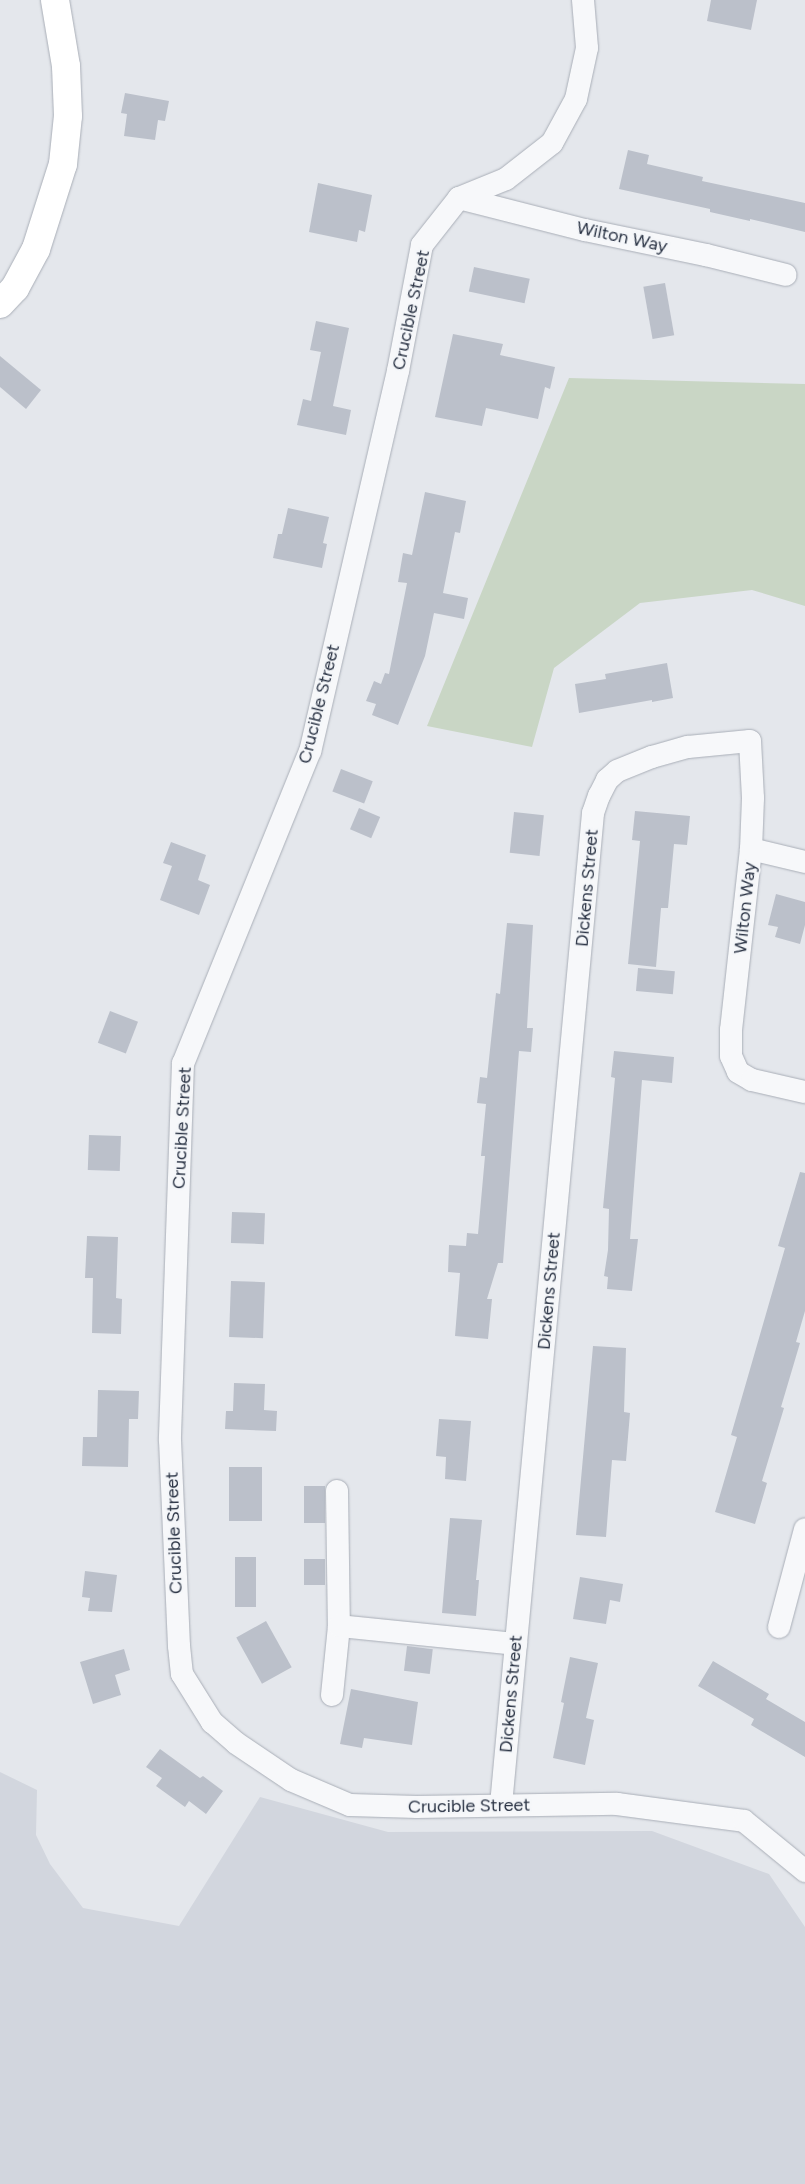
<!DOCTYPE html>
<html>
<head>
<meta charset="utf-8">
<style>
  body { margin:0 }
  #map { position:relative; width:805px; height:2184px; overflow:hidden; background:#e4e7ec; font-family:Figtree,sans-serif }
  div>[style] { position:absolute }
  .built>* { inset:0; background:#d2d6de }
  .green>* { inset:0; background:#c9d6c5 }
  .building>* { inset:0; background:#bbc0ca; transform-origin:0 0 }
  .roads { filter:drop-shadow(0 0 1px #a9aeb7) drop-shadow(0 0 1px #a9aeb7) }
  .street>* { height:22px; margin:-11px; padding:0 11px; transform-origin:11px; border-radius:11px; background:#f7f8fa }
  .secondary>* { height:28px; margin:-14px; padding:0 14px; transform-origin:14px; border-radius:14px; background:#fff }
  span { translate:-50% -50%; white-space:nowrap; text-align:center; line-height:1.15; -webkit-text-stroke:4px #f4f6f9; paint-order:stroke }
  .street-label { font-size:18px; color:#2b3445 }
</style>
</head>
<body>
<div id="map">
  <div class="built">
    <div style="clip-path:polygon(0 1772px,37px 1790px,36px 1835px,50px 1864px,83px 1908px,179px 1926px,260px 1797px,388px 1832px,652px 1831px,769px 1874px,805px 1927px,805px 2184px,0 2184px)"></div>
  </div>
  <div class="green">
    <div style="clip-path:polygon(569px 378px,805px 384px,805px 606px,752px 590px,640px 603px,554px 668px,532px 747px,427px 726px)"></div>
  </div>
  <div class="building">
    <div style="clip-path:polygon(711px 0,757px 0,751px 30px,707px 21px)"></div>
    <div style="clip-path:polygon(125px 93px,169px 101px,165px 121px,158px 120px,155px 140px,124px 136px,127px 114px,121px 113px)"></div>
    <div style="clip-path:polygon(628px 150px,649px 155px,647px 164px,703px 177px,702px 181px,805px 203px,805px 232px,750px 219px,750px 221px,710px 212px,710px 209px,619px 189px)"></div>
    <div style="clip-path:polygon(318px 183px,372px 195px,365px 232px,359px 230px,357px 242px,309px 232px)"></div>
    <div style="left:474px;top:267px;width:57px;height:25px;rotate:12deg"></div>
    <div style="left:665px;top:283px;width:53px;height:22px;rotate:80deg"></div>
    <div style="clip-path:polygon(316px 321px,349px 328px,333px 406px,351px 410px,346px 435px,297px 425px,303px 399px,311px 401px,321px 352px,310px 350px)"></div>
    <div style="clip-path:polygon(453px 334px,503px 344px,500px 355px,555px 367px,550px 389px,545px 387px,538px 419px,486px 408px,482px 426px,435px 417px)"></div>
    <div style="clip-path:polygon(0 356px,41px 390px,26px 409px,0 387px)"></div>
    <div style="clip-path:polygon(425px 492px,466px 501px,460px 533px,455px 532px,443px 593px,468px 598px,464px 619px,434px 613px,425px 656px,398px 725px,372px 715px,376px 704px,366px 701px,374px 681px,381px 684px,385px 673px,389px 674px,407px 583px,398px 582px,403px 553px,412px 555px)"></div>
    <div style="clip-path:polygon(288px 508px,329px 517px,323px 543px,327px 544px,322px 568px,273px 558px,278px 534px,282px 534px)"></div>
    <div style="clip-path:polygon(667px 663px,673px 698px,652px 702px,652px 700px,579px 713px,575px 684px,606px 679px,605px 674px)"></div>
    <div style="left:341px;top:769px;width:34px;height:24px;rotate:21deg"></div>
    <div style="left:359px;top:808px;width:23px;height:23px;rotate:23deg"></div>
    <div style="clip-path:polygon(635px 811px,690px 816px,687px 845px,674px 844px,668px 908px,661px 908px,656px 967px,628px 964px,640px 841px,632px 840px)"></div>
    <div style="left:514px;top:812px;width:30px;height:41px;rotate:6deg"></div>
    <div style="clip-path:polygon(171px 842px,206px 855px,198px 880px,210px 885px,199px 915px,160px 900px,172px 866px,163px 863px)"></div>
    <div style="clip-path:polygon(776px 894px,805px 902px,805px 925px,800px 944px,775px 937px,778px 927px,768px 925px)"></div>
    <div style="clip-path:polygon(507px 923px,533px 925px,527px 1028px,533px 1028px,531px 1052px,519px 1051px,503px 1263px,498px 1263px,487px 1299px,492px 1299px,488px 1339px,455px 1336px,460px 1273px,448px 1272px,449px 1245px,466px 1246px,467px 1233px,478px 1234px,485px 1156px,481px 1156px,486px 1104px,477px 1103px,480px 1077px,487px 1078px,496px 993px,500px 994px)"></div>
    <div style="left:638px;top:968px;width:37px;height:23px;rotate:5deg"></div>
    <div style="left:110px;top:1011px;width:30px;height:34px;rotate:21deg"></div>
    <div style="clip-path:polygon(614px 1051px,674px 1057px,672px 1083px,642px 1080px,630px 1239px,638px 1239px,632px 1291px,607px 1289px,608px 1277px,604px 1276px,608px 1250px,609px 1209px,603px 1208px,615px 1078px,611px 1077px)"></div>
    <div style="left:89px;top:1135px;width:32px;height:35px;rotate:2deg"></div>
    <div style="clip-path:polygon(800px 1172px,805px 1173px,805px 1311px,796px 1342px,800px 1343px,781px 1407px,784px 1408px,762px 1481px,767px 1483px,755px 1524px,715px 1512px,737px 1437px,731px 1435px,785px 1248px,778px 1246px)"></div>
    <div style="left:232px;top:1212px;width:33px;height:31px;rotate:2deg"></div>
    <div style="clip-path:polygon(87px 1236px,118px 1237px,116px 1298px,122px 1299px,121px 1334px,92px 1333px,93px 1278px,85px 1278px)"></div>
    <div style="left:231px;top:1281px;width:34px;height:56px;rotate:2deg"></div>
    <div style="clip-path:polygon(593px 1346px,626px 1348px,624px 1412px,630px 1413px,626px 1461px,612px 1460px,606px 1537px,576px 1535px)"></div>
    <div style="clip-path:polygon(234px 1383px,265px 1384px,264px 1410px,277px 1411px,276px 1431px,225px 1429px,226px 1411px,233px 1411px)"></div>
    <div style="clip-path:polygon(98px 1390px,139px 1391px,138px 1419px,129px 1419px,128px 1467px,82px 1466px,83px 1437px,97px 1437px)"></div>
    <div style="clip-path:polygon(439px 1419px,471px 1421px,466px 1481px,445px 1479px,446px 1457px,436px 1456px)"></div>
    <div style="left:229px;top:1467px;width:33px;height:54px"></div>
    <div style="left:304px;top:1486px;width:21px;height:37px"></div>
    <div style="clip-path:polygon(450px 1518px,482px 1520px,476px 1580px,479px 1580px,476px 1616px,442px 1613px)"></div>
    <div style="left:235px;top:1557px;width:21px;height:50px"></div>
    <div style="left:304px;top:1559px;width:21px;height:26px"></div>
    <div style="clip-path:polygon(85px 1571px,117px 1575px,112px 1612px,88px 1611px,90px 1598px,82px 1597px)"></div>
    <div style="clip-path:polygon(580px 1577px,623px 1584px,620px 1602px,610px 1600px,606px 1624px,573px 1619px)"></div>
    <div style="left:266px;top:1621px;width:53px;height:34px;rotate:61deg"></div>
    <div style="left:407px;top:1646px;width:26px;height:25px;rotate:7deg"></div>
    <div style="clip-path:polygon(124px 1649px,130px 1670px,115px 1675px,121px 1695px,93px 1704px,80px 1662px)"></div>
    <div style="clip-path:polygon(570px 1657px,598px 1663px,586px 1718px,594px 1720px,585px 1765px,553px 1758px,564px 1703px,561px 1702px)"></div>
    <div style="clip-path:polygon(713px 1661px,769px 1694px,766px 1699px,805px 1722px,805px 1757px,751px 1725px,754px 1719px,698px 1686px)"></div>
    <div style="clip-path:polygon(351px 1689px,418px 1702px,412px 1745px,364px 1738px,362px 1748px,340px 1744px)"></div>
    <div style="clip-path:polygon(160px 1749px,200px 1778px,203px 1776px,223px 1791px,206px 1814px,189px 1801px,185px 1807px,156px 1786px,162px 1778px,146px 1767px)"></div>
  </div>
  <div class="roads">
    <div class="street">
      <div style="left:583px;top:0;width:48px;rotate:85.2deg"></div>
      <div style="left:587px;top:48px;width:52px;rotate:102.2deg"></div>
      <div style="left:576px;top:99px;width:50px;rotate:118.6deg"></div>
      <div style="left:552px;top:143px;width:58px;rotate:142deg"></div>
      <div style="left:506px;top:179px;width:51px;rotate:158deg"></div>
      <div style="left:459px;top:198px;width:60px;rotate:128.2deg"></div>
      <div style="left:422px;top:245px;width:128px;rotate:100.8deg"></div>
      <div style="left:398px;top:371px;width:390px;rotate:103deg"></div>
      <div style="left:310px;top:751px;width:337px;rotate:112.1deg"></div>
      <div style="left:183px;top:1063px;width:377px;rotate:92deg"></div>
      <div style="left:170px;top:1440px;width:206px;rotate:87.5deg"></div>
      <div style="left:179px;top:1646px;width:28px;rotate:84deg"></div>
      <div style="left:182px;top:1674px;width:57px;rotate:58deg"></div>
      <div style="left:212px;top:1722px;width:32px;rotate:41deg"></div>
      <div style="left:236px;top:1743px;width:66px;rotate:33.9deg"></div>
      <div style="left:291px;top:1780px;width:64px;rotate:23deg"></div>
      <div style="left:350px;top:1805px;width:67px;rotate:1.7deg"></div>
      <div style="left:417px;top:1807px;width:200px;rotate:-0.9deg"></div>
      <div style="left:617px;top:1804px;width:128px;rotate:7.6deg"></div>
      <div style="left:744px;top:1821px;width:79px;rotate:39.3deg"></div>
      <div style="left:459px;top:198px;width:130px;rotate:14.3deg"></div>
      <div style="left:585px;top:230px;width:124px;rotate:11.7deg"></div>
      <div style="left:706px;top:255px;width:82px;rotate:14deg"></div>
      <div style="left:751px;top:849px;width:56px;rotate:13.5deg"></div>
      <div style="left:337px;top:1491px;width:135px;rotate:89.2deg"></div>
      <div style="left:779px;top:1627px;width:101px;rotate:-75.1deg"></div>
      <div style="left:332px;top:1695px;width:69px;rotate:-84.2deg"></div>
      <div style="left:339px;top:1626px;width:178px;rotate:5.8deg"></div>
      <div style="left:501px;top:1805px;width:996px;rotate:-84.7deg"></div>
      <div style="left:593px;top:813px;width:18px;rotate:-71deg"></div>
      <div style="left:599px;top:796px;width:18px;rotate:-63deg"></div>
      <div style="left:607px;top:780px;width:13px;rotate:-42deg"></div>
      <div style="left:617px;top:771px;width:38px;rotate:-22deg"></div>
      <div style="left:652px;top:757px;width:37px;rotate:-16deg"></div>
      <div style="left:688px;top:747px;width:62px;rotate:-5.5deg"></div>
      <div style="left:750px;top:741px;width:57px;rotate:87deg"></div>
      <div style="left:753px;top:798px;width:51px;rotate:92.2deg"></div>
      <div style="left:751px;top:849px;width:182px;rotate:96.3deg"></div>
      <div style="left:731px;top:1030px;width:26px;rotate:90deg"></div>
      <div style="left:731px;top:1056px;width:17px;rotate:66deg"></div>
      <div style="left:738px;top:1072px;width:16px;rotate:30deg"></div>
      <div style="left:752px;top:1080px;width:54px;rotate:12.8deg"></div>
    </div>
    <div class="secondary">
      <div style="left:0;top:304px;width:22px;rotate:-47deg"></div>
      <div style="left:15px;top:288px;width:44px;rotate:-61.7deg"></div>
      <div style="left:36px;top:249px;width:89px;rotate:-72.4deg"></div>
      <div style="left:63px;top:164px;width:48px;rotate:-84.1deg"></div>
      <div style="left:68px;top:116px;width:50px;rotate:-92.3deg"></div>
      <div style="left:66px;top:66px;width:67px;rotate:-99.5deg"></div>
    </div>
  </div>
  <div class="street-label">
    <span style="left:622px;top:237px;rotate:12deg">Wilton Way</span>
    <span style="left:411px;top:310px;rotate:-78deg">Crucible Street</span>
    <span style="left:319px;top:704px;rotate:-76deg">Crucible Street</span>
    <span style="left:587px;top:888px;rotate:-85deg">Dickens Street</span>
    <span style="left:745px;top:908px;rotate:-84deg">Wilton Way</span>
    <span style="left:182px;top:1128px;rotate:-87deg">Crucible Street</span>
    <span style="left:549px;top:1291px;rotate:-85deg">Dickens Street</span>
    <span style="left:174px;top:1533px;rotate:-92deg">Crucible Street</span>
    <span style="left:511px;top:1694px;rotate:-85deg">Dickens Street</span>
    <span style="left:469px;top:1806px;rotate:-1deg">Crucible Street</span>
  </div>
</div>
</body>
</html>
